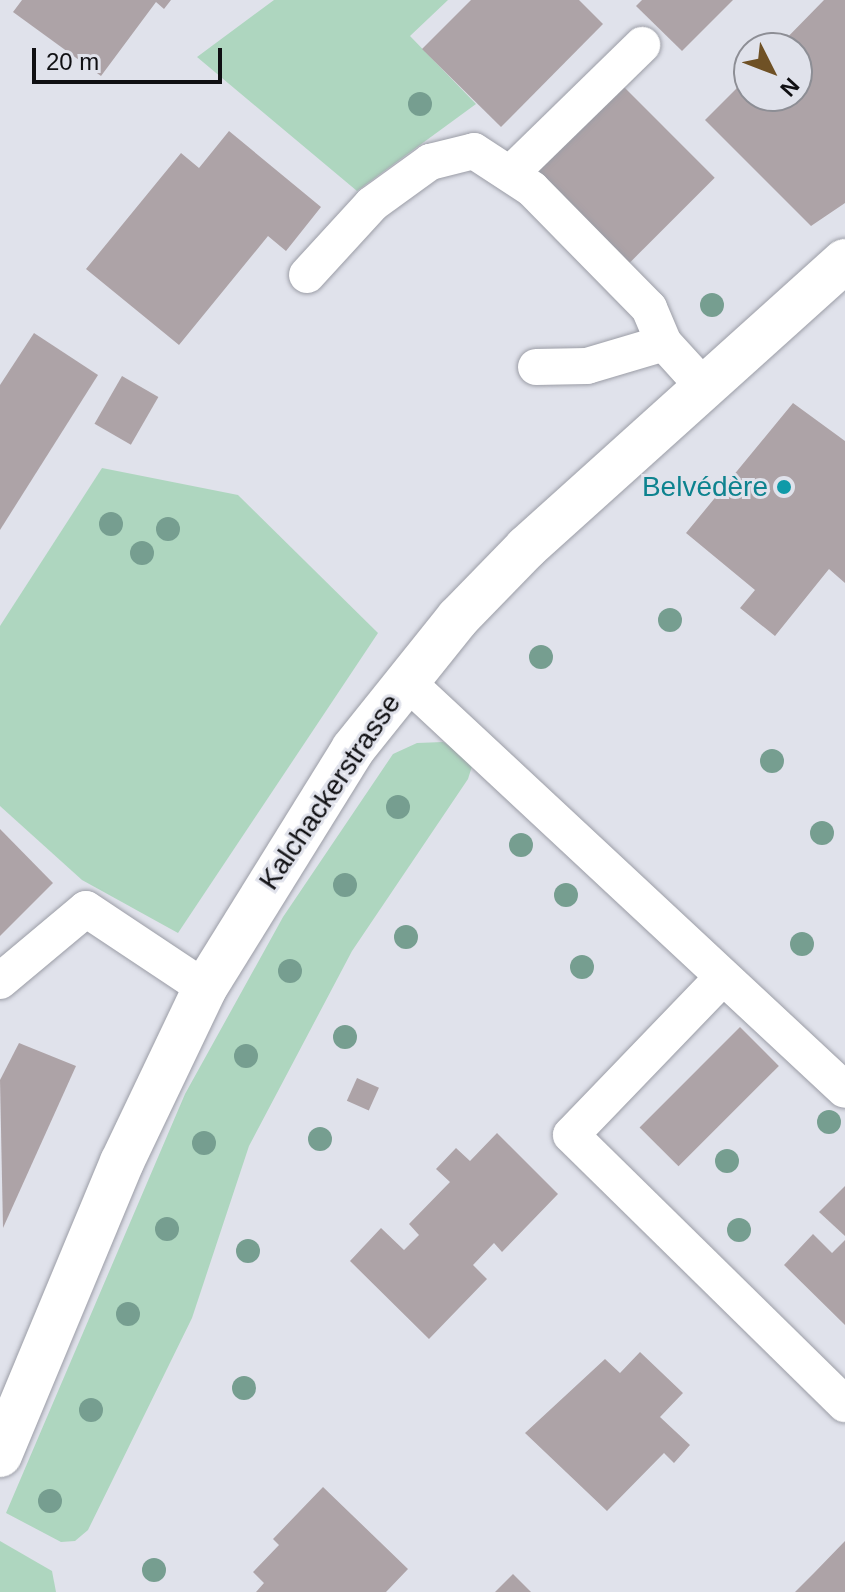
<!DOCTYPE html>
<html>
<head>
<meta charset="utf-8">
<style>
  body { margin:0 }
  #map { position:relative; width:845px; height:1592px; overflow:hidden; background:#e0e2eb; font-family:Arial,sans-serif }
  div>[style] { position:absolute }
  .green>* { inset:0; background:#aed6bf }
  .building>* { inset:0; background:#ada3a7; transform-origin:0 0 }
  .roads { filter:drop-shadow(0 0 2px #9b9da6) drop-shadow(0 0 2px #9b9da6) }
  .service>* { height:36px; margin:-18px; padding:0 18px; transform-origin:18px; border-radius:18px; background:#fff }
  .tertiary>* { height:44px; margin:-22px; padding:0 22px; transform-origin:22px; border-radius:22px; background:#fff }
  .trees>* { width:24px; height:24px; margin:-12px; border-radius:50%; background:#769e90 }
  .dots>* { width:22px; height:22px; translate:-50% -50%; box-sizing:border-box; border:4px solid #e0e2eb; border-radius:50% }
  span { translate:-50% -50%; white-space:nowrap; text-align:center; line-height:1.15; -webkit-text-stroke:6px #e0e2eb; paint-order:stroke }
  .culture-label { font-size:28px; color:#0d838f }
  .right { translate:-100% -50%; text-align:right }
  .street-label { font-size:28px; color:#101013 }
  .north { position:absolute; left:733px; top:32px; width:80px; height:80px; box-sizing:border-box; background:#e0e2eb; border:2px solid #8d8e95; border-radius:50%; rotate:132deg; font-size:22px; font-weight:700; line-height:32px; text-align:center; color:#101013 }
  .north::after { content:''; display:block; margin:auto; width:28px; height:36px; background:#6f5125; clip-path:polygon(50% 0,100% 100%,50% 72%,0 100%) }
  .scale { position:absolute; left:32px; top:48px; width:190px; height:36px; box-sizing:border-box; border:4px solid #101013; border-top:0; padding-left:10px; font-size:24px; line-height:28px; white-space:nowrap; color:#101013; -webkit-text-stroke:6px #e0e2eb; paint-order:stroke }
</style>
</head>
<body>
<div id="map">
  <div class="green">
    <div style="clip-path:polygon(274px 0,448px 0,410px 36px,476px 104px,357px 191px,197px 57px)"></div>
    <div style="clip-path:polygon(102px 468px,238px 495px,378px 633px,178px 933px,82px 880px,0 806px,0 626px)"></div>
    <div style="clip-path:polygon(443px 742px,474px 760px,468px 779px,352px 951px,249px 1146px,192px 1318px,88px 1530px,75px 1541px,61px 1542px,6px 1513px,185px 1094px,283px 917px,393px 754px,417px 743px)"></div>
    <div style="clip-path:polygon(0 1541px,52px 1571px,56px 1592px,0 1592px)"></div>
  </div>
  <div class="building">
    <div style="clip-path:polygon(22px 0,171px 0,164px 9px,156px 2px,101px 76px,13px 12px)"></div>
    <div style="clip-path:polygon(471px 0,579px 0,603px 24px,501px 127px,422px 49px)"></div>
    <div style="clip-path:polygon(642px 0,733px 0,682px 51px,636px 6px)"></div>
    <div style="clip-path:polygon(824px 0,845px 0,845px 203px,811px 226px,705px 120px,749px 76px,749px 96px,797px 96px,797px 48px,777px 48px)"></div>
    <div style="left:615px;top:78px;width:141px;height:122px;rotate:45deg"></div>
    <div style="clip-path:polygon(229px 131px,321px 207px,286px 251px,268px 236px,179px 345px,86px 269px,181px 153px,199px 168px)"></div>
    <div style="clip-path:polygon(34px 333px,98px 375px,0 530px,0 385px)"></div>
    <div style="left:122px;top:376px;width:42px;height:55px;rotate:30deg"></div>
    <div style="clip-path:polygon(793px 403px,845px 441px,845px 583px,829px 569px,775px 636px,740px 608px,755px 590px,686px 533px)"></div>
    <div style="clip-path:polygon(0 829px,53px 883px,0 936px)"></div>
    <div style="left:740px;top:1027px;width:55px;height:142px;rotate:45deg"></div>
    <div style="clip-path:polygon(19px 1043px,76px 1066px,3px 1228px,0 1080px)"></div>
    <div style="left:357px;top:1078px;width:24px;height:25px;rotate:24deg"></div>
    <div style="clip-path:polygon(497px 1133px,558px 1194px,502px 1252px,494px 1243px,473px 1265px,487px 1279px,429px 1339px,350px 1261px,381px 1228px,404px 1250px,419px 1235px,409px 1224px,450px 1182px,436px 1169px,456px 1148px,470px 1161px)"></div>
    <div style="clip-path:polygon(845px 1186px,845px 1236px,819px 1212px)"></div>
    <div style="clip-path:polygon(813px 1234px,832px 1253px,845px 1240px,845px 1325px,784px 1265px)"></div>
    <div style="clip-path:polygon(640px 1352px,683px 1393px,660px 1417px,690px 1445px,674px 1463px,664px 1453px,607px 1511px,525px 1433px,605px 1359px,620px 1373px)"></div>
    <div style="clip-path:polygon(323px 1487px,408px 1569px,386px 1592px,256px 1592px,264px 1583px,253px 1572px,279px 1545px,273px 1539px)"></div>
    <div style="clip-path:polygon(845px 1541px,845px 1592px,795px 1592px,813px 1574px)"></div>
    <div style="clip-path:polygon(513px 1574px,531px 1592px,495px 1592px)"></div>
  </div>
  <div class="roads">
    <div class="service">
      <div style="left:512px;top:172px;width:182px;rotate:-44.3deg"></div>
      <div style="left:307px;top:275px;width:96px;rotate:-47.5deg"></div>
      <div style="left:372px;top:204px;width:72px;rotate:-35.9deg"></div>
      <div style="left:430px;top:162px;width:45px;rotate:-14deg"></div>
      <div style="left:474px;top:151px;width:69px;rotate:33.2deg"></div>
      <div style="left:532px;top:189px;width:167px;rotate:45.5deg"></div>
      <div style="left:649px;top:308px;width:38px;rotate:67deg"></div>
      <div style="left:664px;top:343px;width:59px;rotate:47.7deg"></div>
      <div style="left:536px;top:367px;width:51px;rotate:-1.1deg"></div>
      <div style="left:587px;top:366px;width:80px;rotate:-16.6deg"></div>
      <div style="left:405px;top:680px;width:601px;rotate:42.98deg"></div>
      <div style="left:723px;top:977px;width:219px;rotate:133.9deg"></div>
      <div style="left:571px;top:1135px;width:384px;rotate:44.5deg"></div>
      <div style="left:0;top:981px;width:112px;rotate:-39.9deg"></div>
      <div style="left:86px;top:909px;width:143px;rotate:33.6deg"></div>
    </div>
    <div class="tertiary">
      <div style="left:0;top:1455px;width:317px;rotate:-67.4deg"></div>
      <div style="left:122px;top:1162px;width:193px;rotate:-64.5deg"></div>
      <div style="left:205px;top:988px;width:281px;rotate:-58.2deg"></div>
      <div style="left:353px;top:749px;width:168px;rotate:-51.3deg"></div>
      <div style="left:458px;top:618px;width:98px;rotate:-45.8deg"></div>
      <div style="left:526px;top:548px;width:429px;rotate:-42deg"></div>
    </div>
  </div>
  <div class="trees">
    <div style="left:420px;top:104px"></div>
    <div style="left:712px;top:305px"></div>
    <div style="left:111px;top:524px"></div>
    <div style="left:168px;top:529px"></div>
    <div style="left:142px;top:553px"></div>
    <div style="left:670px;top:620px"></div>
    <div style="left:541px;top:657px"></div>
    <div style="left:772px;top:761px"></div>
    <div style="left:398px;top:807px"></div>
    <div style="left:822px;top:833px"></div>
    <div style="left:521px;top:845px"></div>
    <div style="left:345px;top:885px"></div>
    <div style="left:566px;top:895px"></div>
    <div style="left:406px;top:937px"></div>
    <div style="left:802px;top:944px"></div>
    <div style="left:582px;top:967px"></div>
    <div style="left:290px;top:971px"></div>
    <div style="left:345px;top:1037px"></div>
    <div style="left:246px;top:1056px"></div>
    <div style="left:829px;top:1122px"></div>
    <div style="left:320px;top:1139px"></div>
    <div style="left:204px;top:1143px"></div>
    <div style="left:727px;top:1161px"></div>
    <div style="left:167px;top:1229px"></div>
    <div style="left:739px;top:1230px"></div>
    <div style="left:248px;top:1251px"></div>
    <div style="left:128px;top:1314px"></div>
    <div style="left:244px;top:1388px"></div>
    <div style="left:91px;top:1410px"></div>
    <div style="left:50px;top:1501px"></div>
    <div style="left:154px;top:1570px"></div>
  </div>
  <div class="dots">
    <div style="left:784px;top:487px;background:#0f9aa8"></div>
  </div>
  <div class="culture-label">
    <span class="right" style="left:768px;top:487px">Belvédère</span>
  </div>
  <div class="street-label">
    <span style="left:330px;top:792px;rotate:-56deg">Kalchackerstrasse</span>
  </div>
  <div class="north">N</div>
  <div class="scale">20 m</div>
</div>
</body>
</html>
